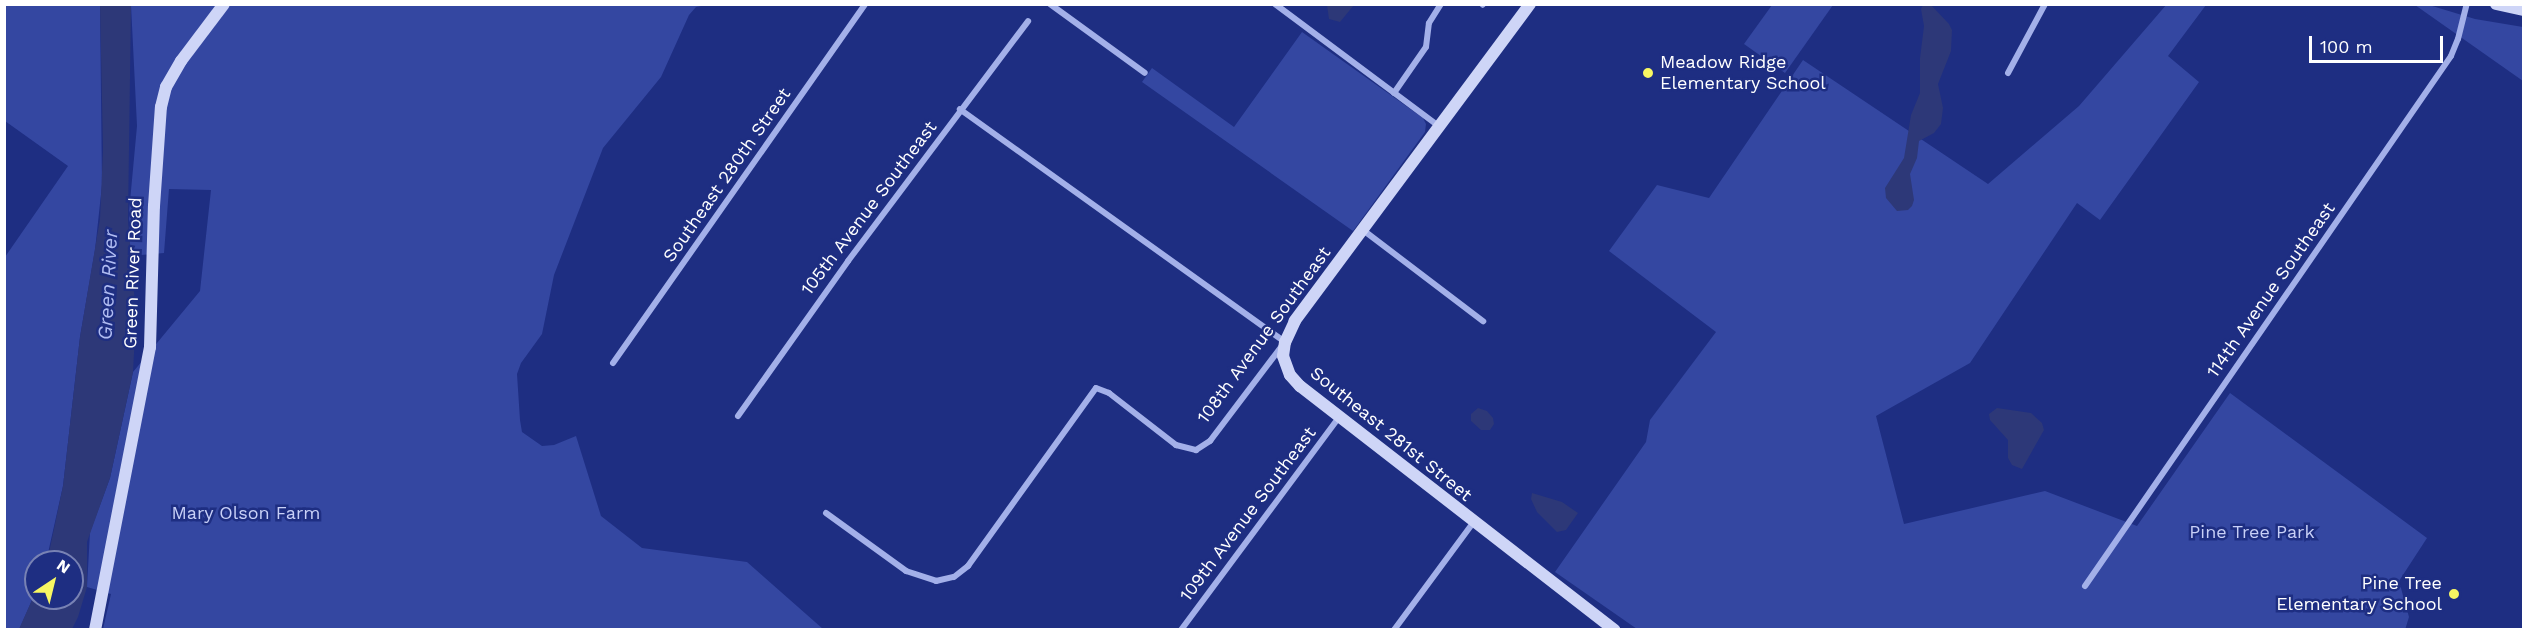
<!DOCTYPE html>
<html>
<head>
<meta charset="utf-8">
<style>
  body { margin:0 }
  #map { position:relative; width:2528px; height:634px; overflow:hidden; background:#1e2e82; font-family:"Work Sans",sans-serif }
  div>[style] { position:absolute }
  .green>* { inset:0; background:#3447a1 }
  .water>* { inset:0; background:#2d3878 }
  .street>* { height:6px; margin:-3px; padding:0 3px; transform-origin:3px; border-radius:3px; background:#a3b0e9 }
  .secondary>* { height:12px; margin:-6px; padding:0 6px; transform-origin:6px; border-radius:6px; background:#ced5f7 }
  .dots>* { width:16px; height:16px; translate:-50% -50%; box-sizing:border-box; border:3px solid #1e2e82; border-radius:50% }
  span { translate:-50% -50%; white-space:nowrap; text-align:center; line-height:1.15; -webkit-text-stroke:5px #1e2e82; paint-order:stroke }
  .poi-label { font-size:18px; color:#fff }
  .left { translate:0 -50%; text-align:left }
  .right { translate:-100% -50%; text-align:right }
  .street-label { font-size:18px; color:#fff }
  .park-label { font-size:18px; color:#c8d0f7 }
  .water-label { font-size:20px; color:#afbbf1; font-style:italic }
  .frame { position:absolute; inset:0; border:6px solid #fff; pointer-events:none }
  .north { position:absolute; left:24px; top:550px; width:60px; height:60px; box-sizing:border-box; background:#1e2e82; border:2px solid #7882b4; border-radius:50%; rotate:35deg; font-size:16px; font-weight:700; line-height:24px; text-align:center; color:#fff }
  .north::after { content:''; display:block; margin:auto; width:21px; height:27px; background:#f8f762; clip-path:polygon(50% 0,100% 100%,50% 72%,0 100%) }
  .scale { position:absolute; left:2309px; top:36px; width:134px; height:27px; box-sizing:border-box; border:3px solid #fff; border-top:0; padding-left:8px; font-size:18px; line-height:21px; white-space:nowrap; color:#fff; -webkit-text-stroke:4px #1e2e82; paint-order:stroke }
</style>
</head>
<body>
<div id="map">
  <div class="green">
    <div style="clip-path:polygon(2167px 4px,2206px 5px,2168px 56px,2199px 82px,2100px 220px,2077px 203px,1970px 363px,1876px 416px,1904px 524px,2045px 491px,2137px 526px,2230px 393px,2427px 538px,2399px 581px,2409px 617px,2405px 630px,1637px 629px,1555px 572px,1646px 442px,1650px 420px,1716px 332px,1609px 251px,1657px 185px,1709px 198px,1803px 60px,1988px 184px,2079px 106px)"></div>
    <div style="clip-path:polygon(4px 5px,100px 5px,102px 185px,95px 250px,80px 337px,63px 486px,46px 562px,36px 562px,36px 591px,19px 630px,4px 629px,5px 257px,68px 166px,5px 121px)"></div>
    <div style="clip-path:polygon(131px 5px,706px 5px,696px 7px,689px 15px,661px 77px,603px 148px,554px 275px,542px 334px,521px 363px,517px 374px,520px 420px,522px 432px,542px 446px,554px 445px,576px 436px,601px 516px,642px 548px,747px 562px,823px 629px,103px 629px,111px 594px,87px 587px,90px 532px,110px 478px,133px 372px,200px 291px,211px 190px,169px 189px,164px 253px,130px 256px,129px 212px,137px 126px)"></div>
    <div style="clip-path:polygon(1772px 5px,1833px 5px,1785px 73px,1744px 44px)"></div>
    <div style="clip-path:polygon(2415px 5px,2429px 5px,2475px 19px,2523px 27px,2523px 81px)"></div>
    <div style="clip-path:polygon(1302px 32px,1423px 118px,1426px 124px,1425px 132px,1353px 231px,1142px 82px,1152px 68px,1234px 127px)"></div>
  </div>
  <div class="water">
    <div style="clip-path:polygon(100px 5px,131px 5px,128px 220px,136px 316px,133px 372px,110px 478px,87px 542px,87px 587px,78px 617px,72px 629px,19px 629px,36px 591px,36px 598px,72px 598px,72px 562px,47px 562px,63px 486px,80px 337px,100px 219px,103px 150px)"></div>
    <div style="clip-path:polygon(1327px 5px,1354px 5px,1340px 22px,1329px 19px)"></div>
    <div style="clip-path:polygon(1923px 5px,1931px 5px,1949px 24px,1952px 30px,1951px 51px,1938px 84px,1943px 108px,1941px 124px,1934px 133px,1919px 141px,1917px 158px,1910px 174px,1914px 200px,1912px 206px,1908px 210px,1897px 211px,1886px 198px,1885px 188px,1904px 158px,1911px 115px,1920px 93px,1920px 58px,1924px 26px,1921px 9px)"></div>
    <div style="clip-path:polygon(1478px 408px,1487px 411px,1493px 418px,1494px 424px,1490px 430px,1481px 430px,1471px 421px,1471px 414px)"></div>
    <div style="clip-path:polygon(1997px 408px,2031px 413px,2042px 423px,2044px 430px,2022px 469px,2012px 465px,2008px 458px,2008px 440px,1990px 420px,1989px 414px)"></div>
    <div style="clip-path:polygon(1532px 493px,1562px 502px,1578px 513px,1566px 530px,1557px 532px,1537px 512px,1531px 499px)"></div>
  </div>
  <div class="street">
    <div style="left:1050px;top:4px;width:117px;rotate:36deg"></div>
    <div style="left:1275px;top:4px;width:206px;rotate:36.7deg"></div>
    <div style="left:1482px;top:4px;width:1px;rotate:45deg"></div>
    <div style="left:2008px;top:73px;width:78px;rotate:-61.8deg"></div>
    <div style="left:1394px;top:93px;width:56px;rotate:-55.2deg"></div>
    <div style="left:1426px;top:47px;width:24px;rotate:-83deg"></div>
    <div style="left:1429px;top:23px;width:22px;rotate:-58deg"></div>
    <div style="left:1363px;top:230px;width:151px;rotate:37.2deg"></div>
    <div style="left:613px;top:363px;width:439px;rotate:-54.9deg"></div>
    <div style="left:738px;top:416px;width:190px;rotate:-54.6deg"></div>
    <div style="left:848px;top:261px;width:300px;rotate:-53.1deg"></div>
    <div style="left:826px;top:513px;width:99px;rotate:35.9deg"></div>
    <div style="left:906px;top:571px;width:32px;rotate:18deg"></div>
    <div style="left:936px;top:581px;width:18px;rotate:-13deg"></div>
    <div style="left:954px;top:577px;width:18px;rotate:-38deg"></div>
    <div style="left:968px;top:566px;width:219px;rotate:-54.3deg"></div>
    <div style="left:1096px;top:388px;width:14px;rotate:21deg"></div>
    <div style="left:1109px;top:393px;width:85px;rotate:37.8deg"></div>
    <div style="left:1176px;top:445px;width:21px;rotate:14deg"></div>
    <div style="left:1196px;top:450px;width:17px;rotate:-33deg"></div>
    <div style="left:1210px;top:441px;width:124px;rotate:-52.9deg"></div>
    <div style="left:1285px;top:342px;width:400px;rotate:-144.4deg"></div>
    <div style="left:2085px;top:586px;width:644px;rotate:-55.37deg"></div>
    <div style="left:2451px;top:56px;width:18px;rotate:-68deg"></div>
    <div style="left:2458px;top:39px;width:36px;rotate:-76deg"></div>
    <div style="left:1181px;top:630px;width:265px;rotate:-53.4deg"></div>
    <div style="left:1394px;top:630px;width:133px;rotate:-53.6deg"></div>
  </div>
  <div class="secondary">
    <div style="left:1530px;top:4px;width:395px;rotate:126.6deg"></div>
    <div style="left:1295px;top:321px;width:23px;rotate:115deg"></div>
    <div style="left:1285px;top:342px;width:14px;rotate:98deg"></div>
    <div style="left:1283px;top:356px;width:20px;rotate:70deg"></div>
    <div style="left:1290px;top:375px;width:15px;rotate:48deg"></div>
    <div style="left:1300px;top:386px;width:398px;rotate:37.8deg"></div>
    <div style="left:2496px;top:4px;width:29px;rotate:12deg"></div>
    <div style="left:95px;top:630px;width:288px;rotate:-79deg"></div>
    <div style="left:150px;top:347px;width:141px;rotate:-88.4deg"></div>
    <div style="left:154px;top:206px;width:99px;rotate:-86deg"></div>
    <div style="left:161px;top:107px;width:21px;rotate:-76deg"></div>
    <div style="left:166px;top:87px;width:30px;rotate:-60deg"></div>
    <div style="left:181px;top:61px;width:71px;rotate:-53deg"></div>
  </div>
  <div class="dots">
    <div style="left:1648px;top:73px;background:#f8f762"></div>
    <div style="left:2454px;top:594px;background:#f8f762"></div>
  </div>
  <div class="poi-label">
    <span class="left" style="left:1660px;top:73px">Meadow Ridge<br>Elementary School</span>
    <span class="right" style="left:2442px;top:594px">Pine Tree<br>Elementary School</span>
  </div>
  <div class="street-label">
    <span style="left:727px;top:175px;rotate:-55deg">Southeast 280th Street</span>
    <span style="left:869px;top:208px;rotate:-53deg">105th Avenue Southeast</span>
    <span style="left:133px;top:273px;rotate:-88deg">Green River Road</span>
    <span style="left:2271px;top:290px;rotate:-55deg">114th Avenue Southeast</span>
    <span style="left:1264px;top:335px;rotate:-54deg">108th Avenue Southeast</span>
    <span style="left:1391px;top:434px;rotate:39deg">Southeast 281st Street</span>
    <span style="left:1248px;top:514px;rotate:-53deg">109th Avenue Southeast</span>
  </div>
  <div class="park-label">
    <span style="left:246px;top:513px">Mary Olson Farm</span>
    <span style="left:2252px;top:532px">Pine Tree Park</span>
  </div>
  <div class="water-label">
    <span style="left:108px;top:285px;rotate:-87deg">Green River</span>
  </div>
  <div class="frame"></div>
  <div class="north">N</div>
  <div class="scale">100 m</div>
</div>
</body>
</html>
